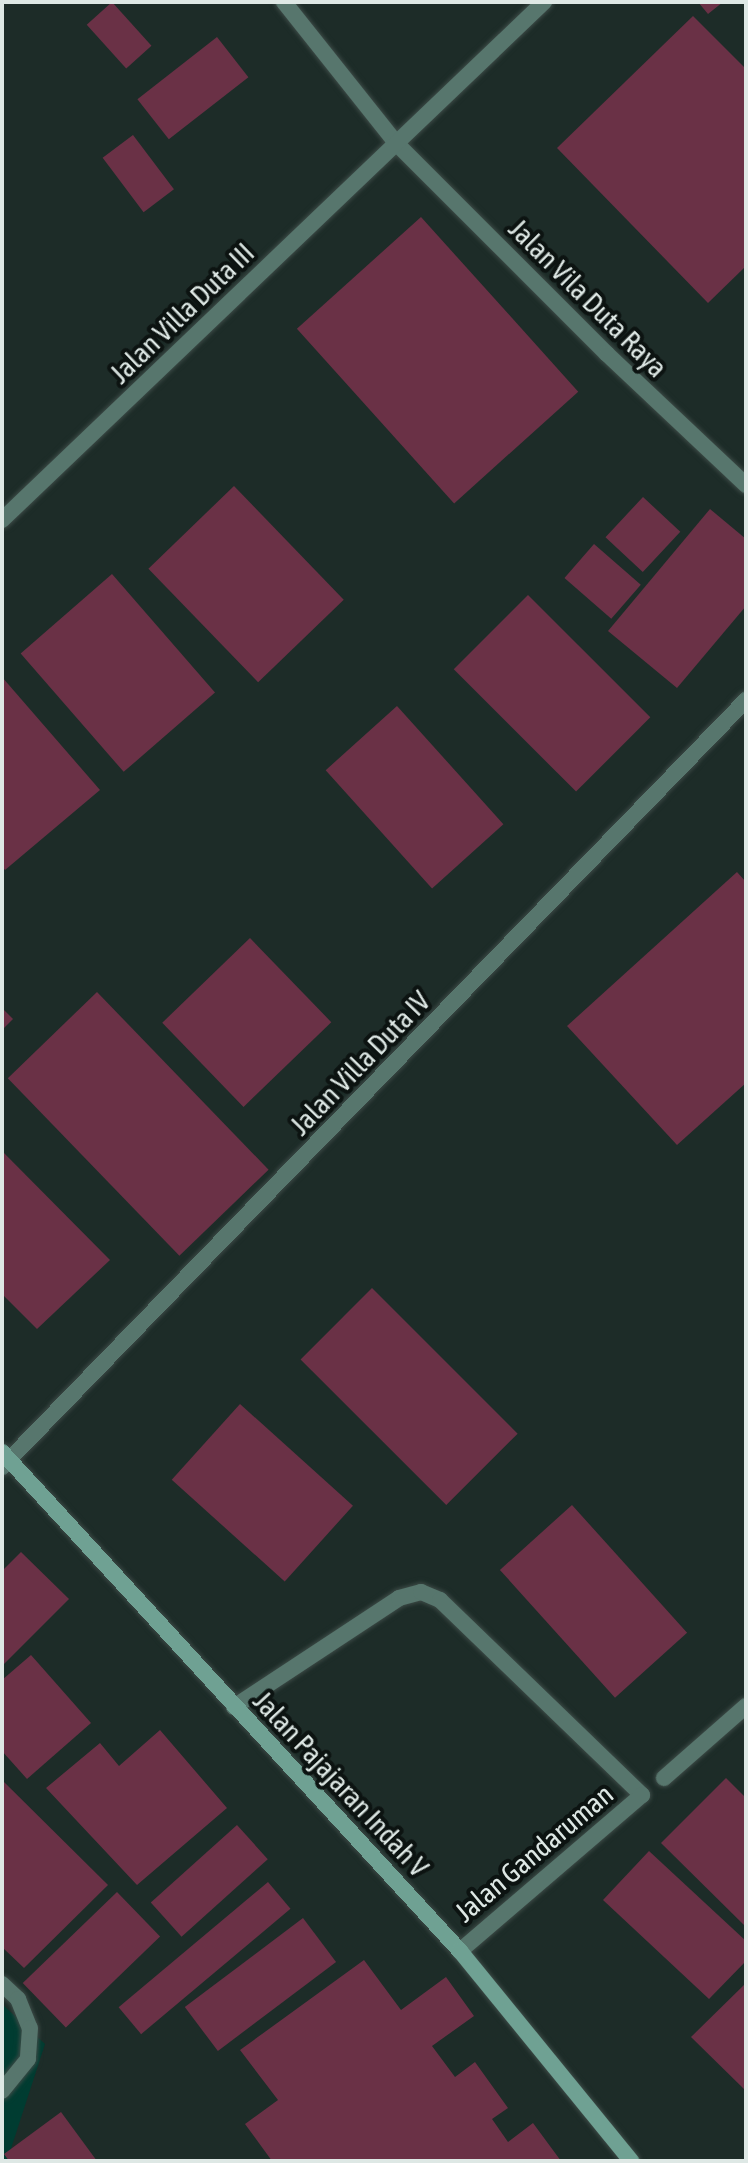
<!DOCTYPE html>
<html>
<head>
<meta charset="utf-8">
<style>
  body { margin:0 }
  #map { position:relative; width:748px; height:2163px; overflow:hidden; background:#1d2c28; font-family:"Asap Condensed",sans-serif }
  div>[style] { position:absolute }
  .green>* { inset:0; background:#003c31 }
  .building>* { inset:0; background:#6a3146; transform-origin:0 0 }
  .roads { filter:drop-shadow(0 0 2px #3c4a46) drop-shadow(0 0 2px #3c4a46) }
  .street>* { height:16px; margin:-8px; padding:0 8px; transform-origin:8px; border-radius:8px; background:#57766d }
  .secondary>* { height:16px; margin:-8px; padding:0 8px; transform-origin:8px; border-radius:8px; background:#6fa193 }
  span { translate:-50% -50%; white-space:nowrap; text-align:center; line-height:1.15; -webkit-text-stroke:8px #0c1311; paint-order:stroke }
  .street-label { font-size:28px; color:#dee8e5 }
  .frame { position:absolute; inset:0; border:4px solid #dee8e5; pointer-events:none }
</style>
</head>
<body>
<div id="map">
  <div class="green">
    <div style="clip-path:polygon(2px 2004px,45px 2044px,7px 2161px,2px 2161px)"></div>
  </div>
  <div class="building">
    <div style="left:112px;top:2px;width:59px;height:34px;rotate:48deg"></div>
    <div style="clip-path:polygon(698px 2px,723px 2px,708px 14px)"></div>
    <div style="clip-path:polygon(693px 16px,746px 69px,746px 266px,708px 303px,557px 148px)"></div>
    <div style="left:217px;top:37px;width:51px;height:101px;rotate:52deg"></div>
    <div style="left:133px;top:135px;width:68px;height:38px;rotate:53deg"></div>
    <div style="left:421px;top:217px;width:235px;height:167px;rotate:48deg"></div>
    <div style="left:234px;top:486px;width:158px;height:119px;rotate:46deg"></div>
    <div style="left:643px;top:497px;width:51px;height:55px;rotate:43deg"></div>
    <div style="clip-path:polygon(710px 509px,746px 539px,746px 606px,677px 688px,608px 631px)"></div>
    <div style="left:594px;top:544px;width:62px;height:45px;rotate:41deg"></div>
    <div style="left:112px;top:574px;width:157px;height:121px;rotate:49deg"></div>
    <div style="left:528px;top:595px;width:173px;height:105px;rotate:45deg"></div>
    <div style="clip-path:polygon(2px 677px,100px 790px,5px 870px,2px 866px)"></div>
    <div style="left:397px;top:706px;width:159px;height:96px;rotate:48deg"></div>
    <div style="clip-path:polygon(737px 872px,746px 882px,746px 1083px,677px 1145px,567px 1026px)"></div>
    <div style="left:250px;top:938px;width:117px;height:122px;rotate:46deg"></div>
    <div style="left:97px;top:992px;width:247px;height:124px;rotate:46deg"></div>
    <div style="clip-path:polygon(2px 1008px,13px 1019px,2px 1030px)"></div>
    <div style="clip-path:polygon(2px 1151px,110px 1260px,37px 1329px,2px 1294px)"></div>
    <div style="left:372px;top:1288px;width:206px;height:101px;rotate:45deg"></div>
    <div style="left:240px;top:1404px;width:152px;height:102px;rotate:42deg"></div>
    <div style="left:572px;top:1505px;width:172px;height:97px;rotate:48deg"></div>
    <div style="clip-path:polygon(21px 1552px,69px 1599px,2px 1666px,2px 1571px)"></div>
    <div style="clip-path:polygon(31px 1655px,91px 1723px,27px 1779px,2px 1751px,2px 1680px)"></div>
    <div style="clip-path:polygon(160px 1730px,227px 1808px,137px 1885px,46px 1788px,100px 1743px,119px 1766px)"></div>
    <div style="clip-path:polygon(726px 1778px,746px 1798px,746px 1927px,661px 1843px)"></div>
    <div style="clip-path:polygon(2px 1780px,108px 1885px,24px 1968px,2px 1947px)"></div>
    <div style="left:237px;top:1825px;width:46px;height:116px;rotate:48deg"></div>
    <div style="clip-path:polygon(649px 1851px,746px 1941px,746px 1961px,709px 1999px,603px 1900px)"></div>
    <div style="left:268px;top:1882px;width:35px;height:195px;rotate:50deg"></div>
    <div style="left:117px;top:1892px;width:62px;height:131px;rotate:46deg"></div>
    <div style="left:303px;top:1918px;width:55px;height:148px;rotate:53deg"></div>
    <div style="clip-path:polygon(364px 1960px,401px 2010px,446px 1977px,474px 2016px,432px 2046px,455px 2077px,475px 2062px,508px 2108px,492px 2119px,508px 2142px,533px 2123px,561px 2161px,272px 2161px,245px 2124px,278px 2100px,240px 2050px)"></div>
    <div style="clip-path:polygon(746px 1983px,746px 2091px,691px 2037px)"></div>
    <div style="clip-path:polygon(61px 2112px,97px 2161px,9px 2161px,4px 2154px)"></div>
  </div>
  <div class="roads">
    <div class="street">
      <div style="left:284px;top:2px;width:181px;rotate:51.5deg"></div>
      <div style="left:397px;top:144px;width:297px;rotate:45deg"></div>
      <div style="left:607px;top:354px;width:191px;rotate:43.3deg"></div>
      <div style="left:2px;top:520px;width:750px;rotate:-43.7deg"></div>
      <div style="left:2px;top:1467px;width:1069px;rotate:-45.87deg"></div>
      <div style="left:234px;top:1707px;width:198px;rotate:-33.4deg"></div>
      <div style="left:399px;top:1598px;width:23px;rotate:-15deg"></div>
      <div style="left:421px;top:1592px;width:21px;rotate:23deg"></div>
      <div style="left:440px;top:1600px;width:281px;rotate:44deg"></div>
      <div style="left:642px;top:1795px;width:240px;rotate:139.4deg"></div>
      <div style="left:664px;top:1778px;width:109px;rotate:-41.3deg"></div>
      <div style="left:2px;top:1984px;width:22px;rotate:43deg"></div>
      <div style="left:18px;top:1999px;width:31px;rotate:68deg"></div>
      <div style="left:30px;top:2028px;width:31px;rotate:94deg"></div>
      <div style="left:28px;top:2059px;width:41px;rotate:129.1deg"></div>
    </div>
    <div class="secondary">
      <div style="left:2px;top:1452px;width:677px;rotate:47.45deg"></div>
      <div style="left:460px;top:1951px;width:271px;rotate:50.8deg"></div>
    </div>
  </div>
  <div class="street-label">
    <span style="left:588px;top:298px;rotate:45deg">Jalan Vila Duta Raya</span>
    <span style="left:182px;top:313px;rotate:-44deg">Jalan Villa Duta III</span>
    <span style="left:360px;top:1063px;rotate:-46deg">Jalan Villa Duta IV</span>
    <span style="left:341px;top:1784px;rotate:47deg">Jalan Pajajaran Indah V</span>
    <span style="left:534px;top:1853px;rotate:-40deg">Jalan Gandaruman</span>
  </div>
  <div class="frame"></div>
</div>
</body>
</html>
